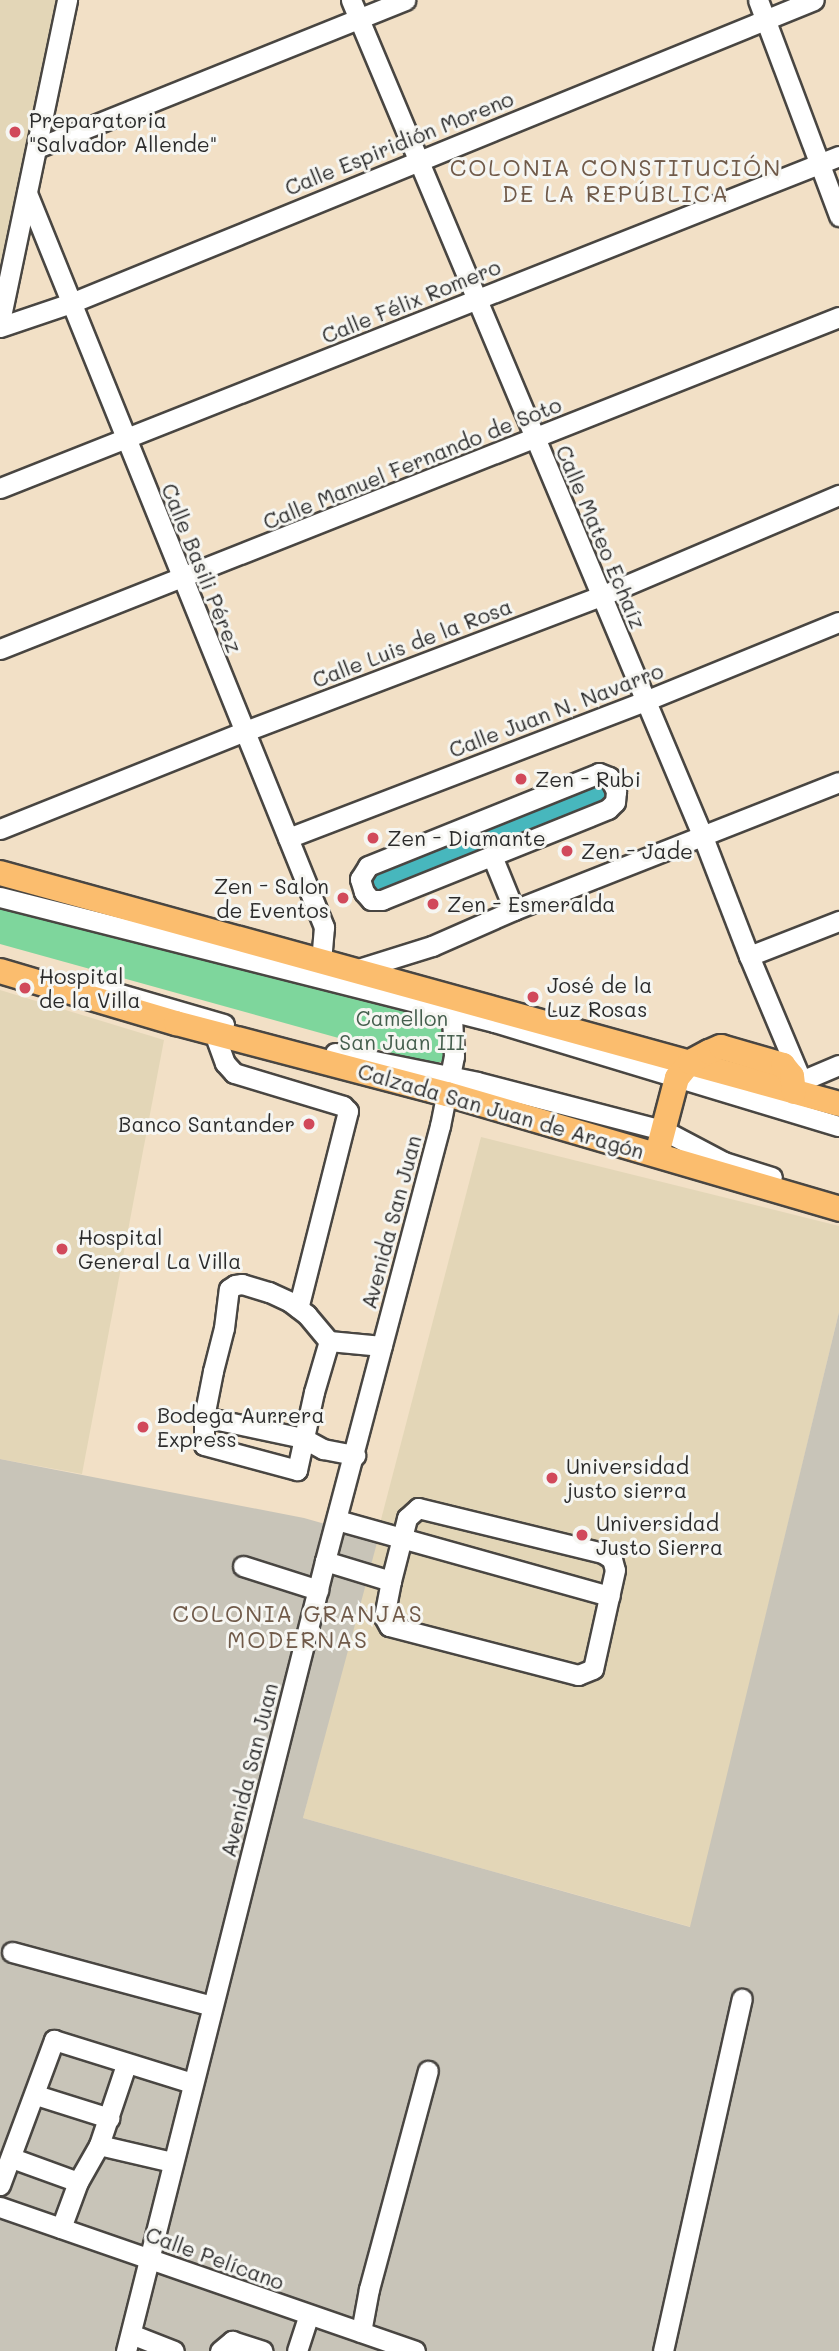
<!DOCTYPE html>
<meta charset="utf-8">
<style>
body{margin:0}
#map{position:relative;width:839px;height:2351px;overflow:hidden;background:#f2e0c6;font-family:Mali,sans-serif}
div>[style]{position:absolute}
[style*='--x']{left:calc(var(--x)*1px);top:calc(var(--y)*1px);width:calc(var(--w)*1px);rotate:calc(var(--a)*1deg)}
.built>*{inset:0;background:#e3d6b7}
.industrial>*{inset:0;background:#c8c4b8}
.green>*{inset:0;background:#7ed69c}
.water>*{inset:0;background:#47b7bd;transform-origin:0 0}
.roads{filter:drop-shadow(2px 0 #494642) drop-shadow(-2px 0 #494642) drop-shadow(0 2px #494642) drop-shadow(0 -2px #494642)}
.minor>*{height:19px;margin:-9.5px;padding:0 9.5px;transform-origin:9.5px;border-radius:9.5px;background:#fff}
.major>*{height:24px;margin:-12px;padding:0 12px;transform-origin:12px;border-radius:12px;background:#fbbd6e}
.dots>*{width:19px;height:19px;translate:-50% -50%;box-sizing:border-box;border:4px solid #f6f6f2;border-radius:50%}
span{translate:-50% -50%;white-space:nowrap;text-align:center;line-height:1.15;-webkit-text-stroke:6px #f6f6f2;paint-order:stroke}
.poi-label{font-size:21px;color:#2b2b2b}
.left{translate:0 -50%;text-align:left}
.right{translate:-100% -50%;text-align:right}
.street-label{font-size:21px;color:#2b2b2b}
.park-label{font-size:21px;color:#445e4d}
.neighbourhood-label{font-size:23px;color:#705a49;letter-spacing:2px}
</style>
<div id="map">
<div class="built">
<div style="clip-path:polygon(0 0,62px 0,0 265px)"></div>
<div style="clip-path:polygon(0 990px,164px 1040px,82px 1474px,0 1459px)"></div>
<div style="clip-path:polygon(481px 1137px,839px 1226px,839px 1312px,691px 1927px,303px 1818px)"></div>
</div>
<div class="industrial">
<div style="clip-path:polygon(839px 1312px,839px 2351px,0 2351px,0 1459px,304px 1518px,378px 1539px,303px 1818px,690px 1927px)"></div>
</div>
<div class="green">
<div style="clip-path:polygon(0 904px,415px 1009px,445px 1026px,449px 1062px,425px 1062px,0 944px)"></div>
</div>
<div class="water">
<div style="left:600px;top:781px;width:21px;height:251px;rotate:67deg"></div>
</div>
<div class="roads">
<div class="minor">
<div style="--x:351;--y:0;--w:908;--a:67.19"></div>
<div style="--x:703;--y:837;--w:128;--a:68.9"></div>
<div style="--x:749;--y:956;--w:134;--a:67.2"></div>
<div style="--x:758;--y:0;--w:231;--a:69.4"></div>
<div style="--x:37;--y:148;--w:397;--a:-21.9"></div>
<div style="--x:27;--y:193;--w:792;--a:67.97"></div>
<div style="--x:324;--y:927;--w:33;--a:95"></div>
<div style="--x:0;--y:321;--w:328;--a:-78.2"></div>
<div style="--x:0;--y:327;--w:75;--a:-18.7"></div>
<div style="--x:71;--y:303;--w:802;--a:-22.19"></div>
<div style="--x:0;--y:488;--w:902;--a:-21.59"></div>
<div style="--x:0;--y:649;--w:902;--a:-21.59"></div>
<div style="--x:599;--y:773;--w:11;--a:22"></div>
<div style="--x:609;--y:777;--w:16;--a:63"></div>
<div style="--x:616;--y:791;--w:11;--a:95"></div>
<div style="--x:615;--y:802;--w:10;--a:135"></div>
<div style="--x:608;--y:809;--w:244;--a:158.1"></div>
<div style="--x:382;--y:900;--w:11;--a:180"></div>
<div style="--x:371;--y:900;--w:11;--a:-131"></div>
<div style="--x:364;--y:892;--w:14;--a:-107"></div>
<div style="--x:360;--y:879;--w:15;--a:-58"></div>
<div style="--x:368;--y:866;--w:249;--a:-21.9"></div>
<div style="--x:0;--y:829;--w:262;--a:-21.8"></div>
<div style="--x:243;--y:732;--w:383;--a:-20.8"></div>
<div style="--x:601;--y:596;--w:259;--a:-23"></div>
<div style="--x:288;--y:838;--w:382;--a:-21"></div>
<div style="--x:645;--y:701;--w:209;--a:-22.2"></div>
<div style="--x:492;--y:856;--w:58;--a:67.8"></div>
<div style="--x:0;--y:897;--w:510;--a:14.2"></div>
<div style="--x:494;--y:1022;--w:360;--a:16.8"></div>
<div style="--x:749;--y:956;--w:97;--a:-21.3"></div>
<div style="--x:355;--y:970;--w:81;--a:-17.3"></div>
<div style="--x:432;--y:946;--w:90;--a:-23.7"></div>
<div style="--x:514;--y:910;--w:349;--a:-21.5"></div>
<div style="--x:99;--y:988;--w:130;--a:16.1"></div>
<div style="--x:214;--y:1033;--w:32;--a:70"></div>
<div style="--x:225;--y:1063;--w:13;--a:48"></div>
<div style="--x:234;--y:1073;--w:114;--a:16.8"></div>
<div style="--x:343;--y:1106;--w:7;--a:45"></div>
<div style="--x:348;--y:1111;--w:203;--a:104.2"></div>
<div style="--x:335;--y:1053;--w:145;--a:11.5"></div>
<div style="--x:477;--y:1082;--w:192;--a:14.5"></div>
<div style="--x:663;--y:1130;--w:69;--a:27.7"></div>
<div style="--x:724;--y:1162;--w:50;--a:17.4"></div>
<div style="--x:801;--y:1081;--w:41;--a:-22.8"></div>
<div style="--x:329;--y:1341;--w:53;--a:106.4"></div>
<div style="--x:314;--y:1392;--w:80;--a:102.3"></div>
<div style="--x:297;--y:1470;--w:96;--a:-165"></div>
<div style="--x:204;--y:1445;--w:28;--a:-90"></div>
<div style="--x:204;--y:1417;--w:47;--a:-78.9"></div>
<div style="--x:213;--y:1371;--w:44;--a:-75.7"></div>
<div style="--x:224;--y:1328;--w:39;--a:-83"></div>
<div style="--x:229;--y:1289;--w:7;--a:-34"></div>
<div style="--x:235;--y:1285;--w:7;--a:-8"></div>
<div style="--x:242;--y:1284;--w:28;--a:17"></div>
<div style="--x:269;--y:1292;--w:23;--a:25"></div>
<div style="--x:290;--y:1302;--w:21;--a:37"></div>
<div style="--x:307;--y:1315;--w:34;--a:50"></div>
<div style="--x:329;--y:1341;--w:53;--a:5.4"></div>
<div style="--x:204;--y:1417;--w:101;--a:12"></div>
<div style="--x:303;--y:1438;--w:23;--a:29"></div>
<div style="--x:323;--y:1449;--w:33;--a:11"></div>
<div style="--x:418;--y:1508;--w:190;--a:13.7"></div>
<div style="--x:603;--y:1553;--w:11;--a:34"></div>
<div style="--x:612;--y:1559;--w:11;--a:75"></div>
<div style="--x:615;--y:1570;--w:101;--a:102.5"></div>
<div style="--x:593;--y:1669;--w:16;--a:158"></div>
<div style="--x:578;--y:1675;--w:195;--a:-165.5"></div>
<div style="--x:389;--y:1626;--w:10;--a:-119"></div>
<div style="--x:384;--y:1617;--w:37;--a:-79"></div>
<div style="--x:391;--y:1581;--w:65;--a:-75.7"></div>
<div style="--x:407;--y:1518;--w:15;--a:-42"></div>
<div style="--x:337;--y:1520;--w:283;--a:15.6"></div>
<div style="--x:325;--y:1561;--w:69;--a:16.9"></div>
<div style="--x:243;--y:1566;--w:79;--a:17.7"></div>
<div style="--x:12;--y:1952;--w:207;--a:15.1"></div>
<div style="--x:36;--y:2095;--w:77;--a:17.5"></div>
<div style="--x:99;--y:2145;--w:75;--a:13.1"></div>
<div style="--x:12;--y:2158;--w:70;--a:20"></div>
<div style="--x:0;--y:2185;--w:155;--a:-69.6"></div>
<div style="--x:54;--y:2040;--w:145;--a:17.3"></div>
<div style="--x:0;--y:2207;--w:439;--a:19.1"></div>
<div style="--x:61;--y:2228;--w:49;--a:-69.7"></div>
<div style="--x:78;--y:2182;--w:43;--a:-60.4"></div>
<div style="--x:99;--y:2145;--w:84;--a:-71.4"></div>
<div style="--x:361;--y:2332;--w:44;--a:-79.5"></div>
<div style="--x:369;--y:2289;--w:226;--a:-74.9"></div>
<div style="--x:131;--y:2334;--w:46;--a:21.6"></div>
<div style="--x:126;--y:2351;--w:815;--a:-75.86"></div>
<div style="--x:325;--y:1561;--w:450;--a:-75.2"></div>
<div style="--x:440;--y:1126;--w:71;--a:-78.7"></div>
<div style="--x:454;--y:1056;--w:59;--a:-92.9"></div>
<div style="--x:220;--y:2351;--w:16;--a:-40"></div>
<div style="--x:232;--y:2341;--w:32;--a:18"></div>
<div style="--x:297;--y:2351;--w:38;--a:-72"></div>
<div style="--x:663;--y:2351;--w:361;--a:-77.4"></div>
</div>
<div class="major">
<div style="--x:0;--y:873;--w:870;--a:15.39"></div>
<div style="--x:0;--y:971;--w:184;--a:16.5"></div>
<div style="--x:176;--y:1023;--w:280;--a:14.7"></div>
<div style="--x:447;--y:1094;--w:409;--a:16.3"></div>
<div style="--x:657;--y:1154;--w:79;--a:-75.3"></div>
<div style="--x:677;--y:1078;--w:21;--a:-51"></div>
<div style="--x:690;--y:1062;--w:21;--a:-28"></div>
<div style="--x:709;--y:1052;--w:13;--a:-23"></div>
<div style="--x:721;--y:1047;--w:65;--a:16.2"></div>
<div style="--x:783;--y:1065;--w:14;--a:51"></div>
<div style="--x:792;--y:1076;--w:16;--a:83"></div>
</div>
</div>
<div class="dots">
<div style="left:15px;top:132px;background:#d1495b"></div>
<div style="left:521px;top:779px;background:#d1495b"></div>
<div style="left:373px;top:838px;background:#d1495b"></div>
<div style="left:567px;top:851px;background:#d1495b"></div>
<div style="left:343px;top:898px;background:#d1495b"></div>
<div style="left:433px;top:904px;background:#d1495b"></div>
<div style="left:25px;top:988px;background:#d1495b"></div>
<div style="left:533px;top:997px;background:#d1495b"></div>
<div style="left:309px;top:1124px;background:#d1495b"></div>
<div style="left:62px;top:1249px;background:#d1495b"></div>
<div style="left:143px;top:1427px;background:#d1495b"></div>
<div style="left:552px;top:1478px;background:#d1495b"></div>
<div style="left:582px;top:1535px;background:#d1495b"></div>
</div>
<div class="poi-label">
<span class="left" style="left:29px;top:132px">Preparatoria<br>"Salvador Allende"</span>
<span class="left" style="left:535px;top:779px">Zen - Rubi</span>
<span class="left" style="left:387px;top:838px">Zen - Diamante</span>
<span class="left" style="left:581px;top:851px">Zen - Jade</span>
<span class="right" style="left:329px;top:898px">Zen - Salon<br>de Eventos</span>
<span class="left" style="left:447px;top:904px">Zen - Esmeralda</span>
<span class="left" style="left:39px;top:988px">Hospital<br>de la Villa</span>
<span class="left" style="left:547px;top:997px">José de la<br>Luz Rosas</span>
<span class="right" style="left:295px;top:1124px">Banco Santander</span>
<span class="left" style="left:78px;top:1249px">Hospital<br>General La Villa</span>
<span class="left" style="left:157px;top:1427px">Bodega Aurrera<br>Express</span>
<span class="left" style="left:566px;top:1478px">Universidad<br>justo sierra</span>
<span class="left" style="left:596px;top:1535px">Universidad<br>Justo Sierra</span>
</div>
<div class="street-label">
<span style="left:399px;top:143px;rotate:-22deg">Calle Espiridión Moreno</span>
<span style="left:411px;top:301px;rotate:-22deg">Calle Félix Romero</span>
<span style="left:412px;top:463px;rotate:-22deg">Calle Manuel Fernando de Soto</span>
<span style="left:601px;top:537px;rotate:67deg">Calle Mateo Echaíz</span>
<span style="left:202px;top:568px;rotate:68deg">Calle Basili Pérez</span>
<span style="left:412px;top:643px;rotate:-21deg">Calle Luis de la Rosa</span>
<span style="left:556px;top:710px;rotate:-21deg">Calle Juan N. Navarro</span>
<span style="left:501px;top:1111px;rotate:16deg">Calzada San Juan de Aragón</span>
<span style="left:391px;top:1222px;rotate:-75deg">Avenida San Juan</span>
<span style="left:249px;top:1770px;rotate:-76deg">Avenida San Juan</span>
<span style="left:215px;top:2258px;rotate:20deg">Calle Pelícano</span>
</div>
<div class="park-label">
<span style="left:402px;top:1030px">Camellon<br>San Juan III</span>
</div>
<div class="neighbourhood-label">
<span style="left:616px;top:180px">COLONIA CONSTITUCIÓN<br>DE LA REPÚBLICA</span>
<span style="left:298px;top:1626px">COLONIA GRANJAS<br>MODERNAS</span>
</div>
</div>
